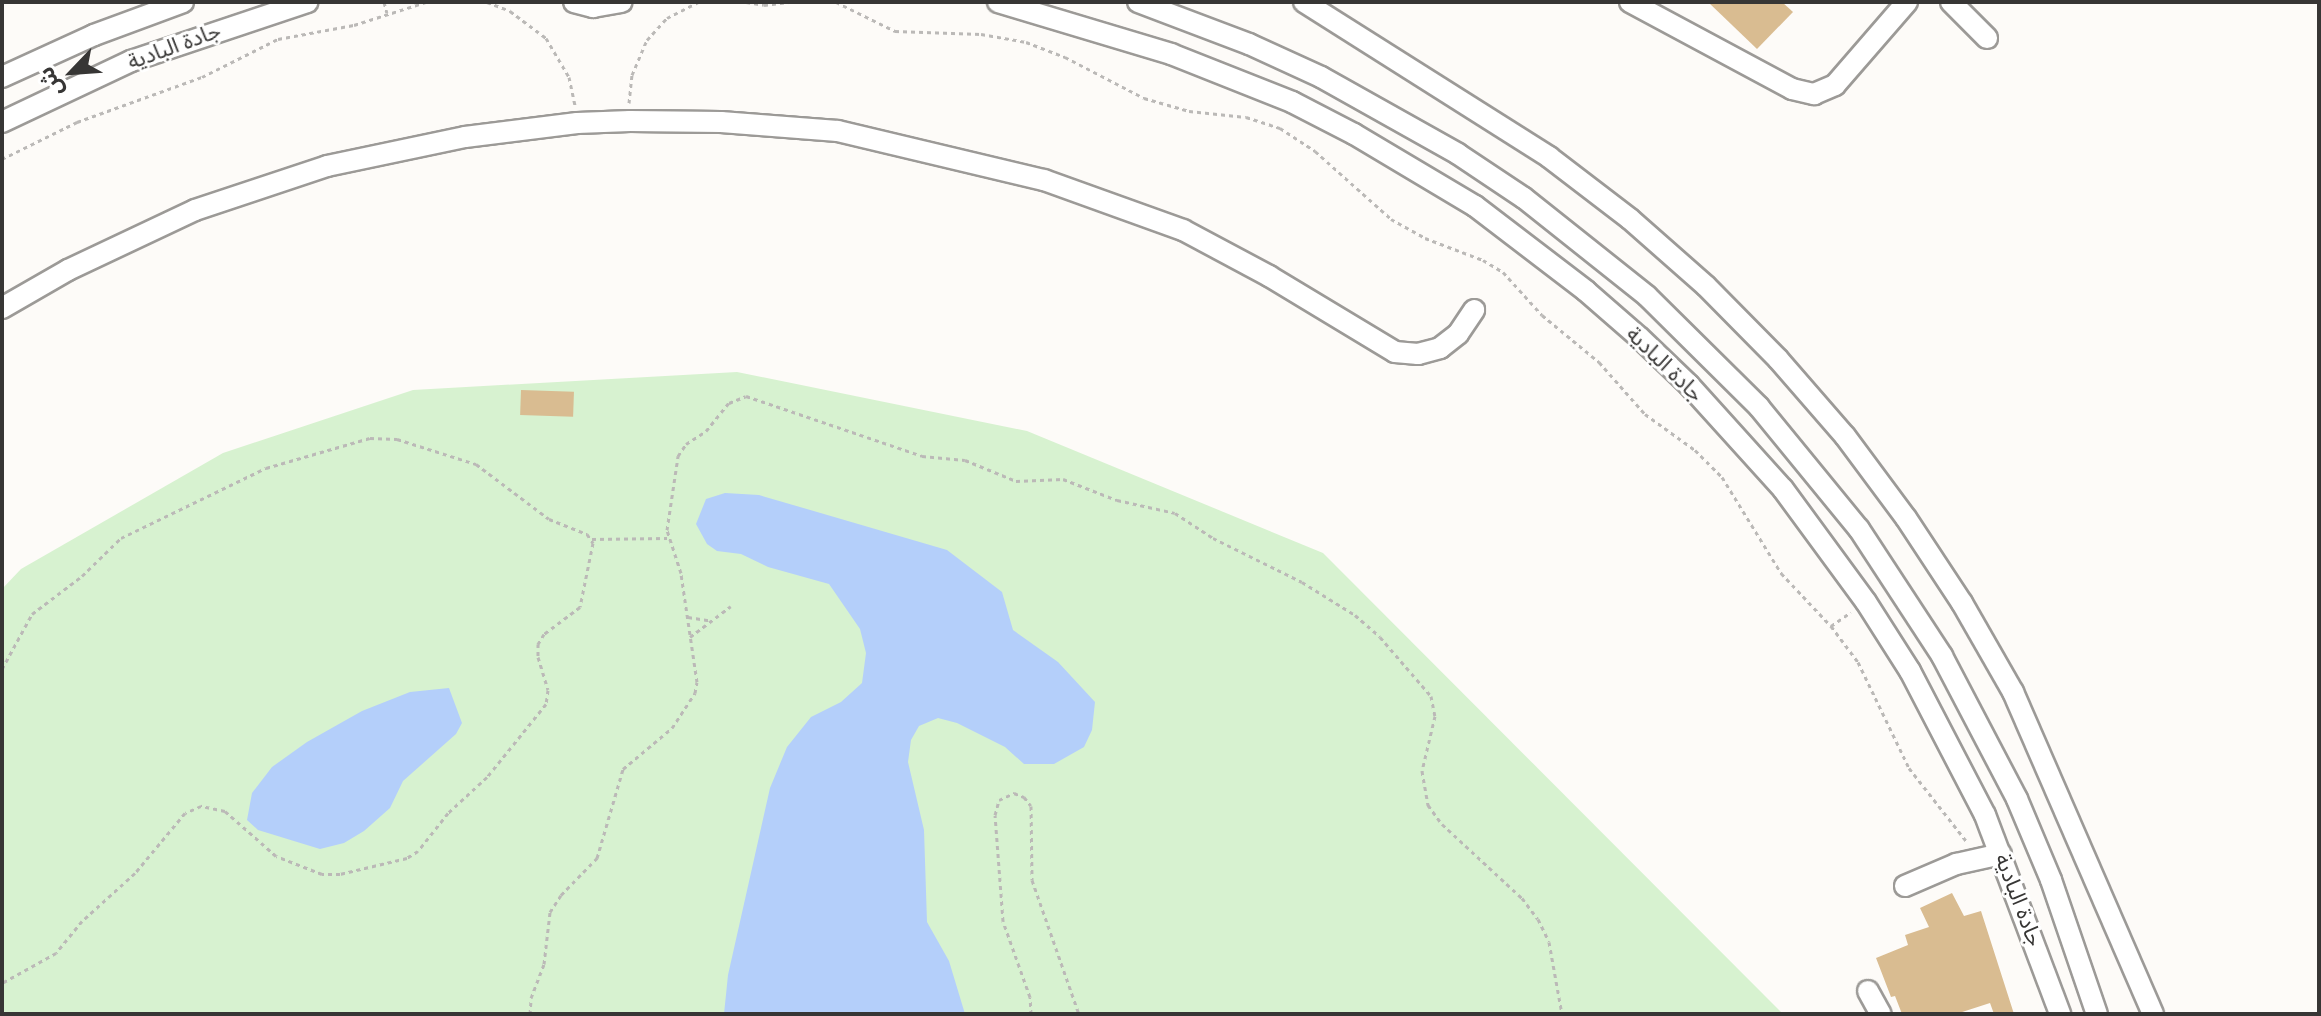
<!DOCTYPE html>
<meta charset="utf-8">
<style>
body{margin:0}
#map{position:relative;width:2321px;height:1016px;overflow:hidden;background:#fdfbf8;font-family:"Space Grotesk","Noto Sans Arabic",sans-serif}
div>[style]{position:absolute}
[style*='--x']{left:calc(var(--x)*1px);top:calc(var(--y)*1px);width:calc(var(--w)*1px);rotate:calc(var(--a)*1deg)}
.green>*{inset:0;background:#d7f2d0}
.water>*{inset:0;background:#b4cffa}
.building>*{inset:0;background:#d9bc91;transform-origin:0 0}
.path>*{height:3px;margin-top:-1.5px;transform-origin:0;background:repeating-linear-gradient(90deg,#bbb9b7 0 4px,transparent 0 8px)}
.roads{filter:drop-shadow(2px 0 #9c9a97) drop-shadow(-2px 0 #9c9a97) drop-shadow(0 2px #9c9a97) drop-shadow(0 -2px #9c9a97)}
.minor>*{height:20px;margin:-10px;padding:0 10px;transform-origin:10px;border-radius:10px;background:#fff}
span{translate:-50% -50%;white-space:nowrap;text-align:center;line-height:1.15;-webkit-text-stroke:6px #fff;paint-order:stroke}
.street-label{font-size:22px;color:#373635}
.frame{position:absolute;inset:0;border:4px solid #373635;pointer-events:none}
.north{position:absolute;left:32px;top:32px;width:80px;height:80px;-webkit-text-stroke:6px #fff;paint-order:stroke;rotate:245deg;font-size:22px;font-weight:700;line-height:32px;text-align:center;color:#373635}
.north::after{content:'';display:block;margin:auto;width:28px;height:36px;background:#373635;clip-path:polygon(50% 0,100% 100%,50% 72%,0 100%)}
</style>
<div id="map">
<div class="green">
<div style="clip-path:polygon(737px 372px,1027px 431px,1323px 553px,1783px 1014px,2px 1014px,2px 589px,21px 569px,223px 453px,413px 390px)"></div>
</div>
<div class="water">
<div style="clip-path:polygon(725px 493px,759px 495px,947px 550px,1002px 592px,1013px 630px,1058px 662px,1095px 702px,1092px 730px,1084px 747px,1054px 764px,1024px 764px,1005px 747px,957px 723px,938px 718px,919px 726px,911px 740px,908px 762px,924px 830px,927px 922px,949px 961px,965px 1014px,724px 1014px,728px 975px,770px 788px,787px 747px,811px 717px,841px 702px,862px 683px,866px 653px,860px 629px,829px 584px,768px 567px,741px 554px,717px 551px,707px 544px,696px 524px,706px 499px)"></div>
<div style="clip-path:polygon(449px 688px,462px 723px,456px 734px,403px 781px,390px 808px,364px 831px,344px 843px,320px 849px,258px 830px,247px 820px,252px 793px,272px 767px,307px 742px,362px 711px,410px 692px)"></div>
</div>
<div class="building">
<div style="clip-path:polygon(1708px 2px,1782px 2px,1793px 12px,1757px 49px)"></div>
<div style="left:521px;top:390px;width:53px;height:25px;rotate:2deg"></div>
<div style="clip-path:polygon(1952px 893px,1964px 916px,1981px 911px,2014px 1014px,1994px 1014px,1990px 1003px,1956px 1014px,1902px 1014px,1895px 996px,1891px 997px,1876px 958px,1908px 945px,1905px 935px,1929px 927px,1920px 908px)"></div>
</div>
<div class="path">
<div style="--x:384;--y:2;--w:11;--a:75"></div>
<div style="--x:487;--y:2;--w:25;--a:21"></div>
<div style="--x:510;--y:11;--w:45;--a:36.9"></div>
<div style="--x:546;--y:38;--w:45;--a:59.5"></div>
<div style="--x:569;--y:77;--w:29;--a:78"></div>
<div style="--x:746;--y:2;--w:18;--a:9"></div>
<div style="--x:764;--y:5;--w:25;--a:-7"></div>
<div style="--x:836;--y:2;--w:66;--a:26.2"></div>
<div style="--x:895;--y:31;--w:86;--a:2"></div>
<div style="--x:981;--y:34;--w:46;--a:10.1"></div>
<div style="--x:1026;--y:42;--w:42;--a:21"></div>
<div style="--x:1065;--y:57;--w:89;--a:27.4"></div>
<div style="--x:1144;--y:98;--w:47;--a:16.1"></div>
<div style="--x:1189;--y:111;--w:57;--a:6"></div>
<div style="--x:1246;--y:117;--w:36;--a:18"></div>
<div style="--x:1280;--y:128;--w:42;--a:33.3"></div>
<div style="--x:1315;--y:151;--w:102;--a:41.8"></div>
<div style="--x:1391;--y:219;--w:39;--a:29"></div>
<div style="--x:1425;--y:238;--w:62;--a:20.8"></div>
<div style="--x:1483;--y:260;--w:23;--a:31"></div>
<div style="--x:1503;--y:272;--w:58;--a:47.8"></div>
<div style="--x:1542;--y:315;--w:74;--a:39.5"></div>
<div style="--x:1599;--y:362;--w:69;--a:48.5"></div>
<div style="--x:1645;--y:414;--w:62;--a:35.8"></div>
<div style="--x:1695;--y:450;--w:38;--a:45"></div>
<div style="--x:1722;--y:477;--w:113;--a:58.4"></div>
<div style="--x:1781;--y:573;--w:73;--a:46.7"></div>
<div style="--x:1831;--y:626;--w:45;--a:53.1"></div>
<div style="--x:1858;--y:662;--w:118;--a:64.3"></div>
<div style="--x:1909;--y:768;--w:94;--a:51.9"></div>
<div style="--x:629;--y:103;--w:28;--a:-84"></div>
<div style="--x:632;--y:75;--w:38;--a:-67"></div>
<div style="--x:647;--y:40;--w:30;--a:-48"></div>
<div style="--x:667;--y:18;--w:36;--a:-27"></div>
<div style="--x:2;--y:159;--w:84;--a:-26.3"></div>
<div style="--x:77;--y:122;--w:133;--a:-19.8"></div>
<div style="--x:202;--y:77;--w:85;--a:-26.6"></div>
<div style="--x:278;--y:39;--w:77;--a:-10.4"></div>
<div style="--x:354;--y:25;--w:76;--a:-17.7"></div>
<div style="--x:592;--y:539;--w:75;--a:-0.8"></div>
<div style="--x:688;--y:617;--w:24;--a:9"></div>
<div style="--x:1831;--y:626;--w:24;--a:-35"></div>
<div style="--x:690;--y:637;--w:51;--a:-37.1"></div>
<div style="--x:2;--y:669;--w:63;--a:-61.4"></div>
<div style="--x:32;--y:614;--w:63;--a:-37.2"></div>
<div style="--x:82;--y:576;--w:54;--a:-44.3"></div>
<div style="--x:121;--y:538;--w:161;--a:-25.8"></div>
<div style="--x:266;--y:468;--w:108;--a:-16.1"></div>
<div style="--x:370;--y:438;--w:27;--a:2"></div>
<div style="--x:397;--y:439;--w:83;--a:17.6"></div>
<div style="--x:476;--y:464;--w:91;--a:37"></div>
<div style="--x:549;--y:519;--w:41;--a:21.5"></div>
<div style="--x:587;--y:534;--w:11;--a:56"></div>
<div style="--x:593;--y:543;--w:65;--a:101.5"></div>
<div style="--x:580;--y:607;--w:45;--a:143.1"></div>
<div style="--x:544;--y:634;--w:12;--a:121"></div>
<div style="--x:538;--y:644;--w:13;--a:90"></div>
<div style="--x:538;--y:657;--w:34;--a:73"></div>
<div style="--x:548;--y:690;--w:14;--a:98"></div>
<div style="--x:546;--y:704;--w:94;--a:128.9"></div>
<div style="--x:487;--y:777;--w:53;--a:137.3"></div>
<div style="--x:448;--y:813;--w:48;--a:128.3"></div>
<div style="--x:418;--y:851;--w:13;--a:148"></div>
<div style="--x:407;--y:858;--w:69;--a:166.6"></div>
<div style="--x:340;--y:874;--w:18;--a:180"></div>
<div style="--x:322;--y:874;--w:49;--a:-158.6"></div>
<div style="--x:276;--y:856;--w:68;--a:-138.6"></div>
<div style="--x:225;--y:811;--w:25;--a:-168"></div>
<div style="--x:201;--y:806;--w:17;--a:156"></div>
<div style="--x:185;--y:813;--w:78;--a:129.8"></div>
<div style="--x:135;--y:873;--w:72;--a:137.8"></div>
<div style="--x:82;--y:921;--w:41;--a:129.1"></div>
<div style="--x:56;--y:953;--w:62;--a:150.9"></div>
<div style="--x:530;--y:1014;--w:16;--a:-86"></div>
<div style="--x:531;--y:998;--w:36;--a:-69"></div>
<div style="--x:544;--y:964;--w:52;--a:-83.4"></div>
<div style="--x:550;--y:912;--w:20;--a:-57"></div>
<div style="--x:561;--y:895;--w:52;--a:-45.8"></div>
<div style="--x:597;--y:858;--w:93;--a:-73.7"></div>
<div style="--x:623;--y:769;--w:64;--a:-39.9"></div>
<div style="--x:672;--y:728;--w:42;--a:-56.7"></div>
<div style="--x:695;--y:693;--w:11;--a:-80"></div>
<div style="--x:697;--y:682;--w:110;--a:-98.4"></div>
<div style="--x:681;--y:573;--w:45;--a:-108"></div>
<div style="--x:667;--y:530;--w:75;--a:-81.5"></div>
<div style="--x:678;--y:456;--w:14;--a:-56"></div>
<div style="--x:686;--y:444;--w:24;--a:-33"></div>
<div style="--x:706;--y:431;--w:36;--a:-51"></div>
<div style="--x:729;--y:403;--w:18;--a:-22"></div>
<div style="--x:746;--y:396;--w:186;--a:18.8"></div>
<div style="--x:922;--y:456;--w:43;--a:5.3"></div>
<div style="--x:965;--y:460;--w:55;--a:22.4"></div>
<div style="--x:1016;--y:481;--w:47;--a:-2.4"></div>
<div style="--x:1063;--y:479;--w:58;--a:21.3"></div>
<div style="--x:1117;--y:500;--w:59;--a:12.6"></div>
<div style="--x:1175;--y:513;--w:45;--a:33.3"></div>
<div style="--x:1213;--y:538;--w:99;--a:26.3"></div>
<div style="--x:1302;--y:582;--w:62;--a:31.9"></div>
<div style="--x:1355;--y:615;--w:33;--a:41"></div>
<div style="--x:1380;--y:637;--w:78;--a:49.2"></div>
<div style="--x:1431;--y:696;--w:20;--a:79"></div>
<div style="--x:1435;--y:716;--w:57;--a:103.3"></div>
<div style="--x:1422;--y:771;--w:35;--a:80"></div>
<div style="--x:1428;--y:805;--w:24;--a:54"></div>
<div style="--x:1442;--y:824;--w:109;--a:42.8"></div>
<div style="--x:1522;--y:898;--w:26;--a:53"></div>
<div style="--x:1538;--y:919;--w:25;--a:64"></div>
<div style="--x:1549;--y:942;--w:73;--a:79.8"></div>
<div style="--x:1031;--y:1014;--w:17;--a:-93"></div>
<div style="--x:1030;--y:997;--w:81;--a:-109.6"></div>
<div style="--x:1003;--y:921;--w:106;--a:-94.3"></div>
<div style="--x:995;--y:815;--w:16;--a:-75"></div>
<div style="--x:999;--y:800;--w:17;--a:-25"></div>
<div style="--x:1014;--y:793;--w:11;--a:22"></div>
<div style="--x:1024;--y:797;--w:11;--a:52"></div>
<div style="--x:1031;--y:806;--w:74;--a:89.2"></div>
<div style="--x:1032;--y:880;--w:142;--a:70.7"></div>
</div>
<div class="roads">
<div class="minor">
<div style="--x:574;--y:2;--w:20;--a:15"></div>
<div style="--x:593;--y:7;--w:29;--a:-10"></div>
<div style="--x:998;--y:2;--w:181;--a:16.7"></div>
<div style="--x:1171;--y:54;--w:130;--a:21.6"></div>
<div style="--x:1292;--y:102;--w:70;--a:27.3"></div>
<div style="--x:1354;--y:134;--w:141;--a:30.8"></div>
<div style="--x:1475;--y:206;--w:140;--a:37.4"></div>
<div style="--x:1586;--y:291;--w:70;--a:41"></div>
<div style="--x:1639;--y:337;--w:69;--a:43.8"></div>
<div style="--x:1689;--y:385;--w:140;--a:47.9"></div>
<div style="--x:1783;--y:489;--w:140;--a:53.7"></div>
<div style="--x:1866;--y:602;--w:82;--a:57.5"></div>
<div style="--x:1910;--y:671;--w:162;--a:62.5"></div>
<div style="--x:1985;--y:815;--w:213;--a:69.3"></div>
<div style="--x:1138;--y:2;--w:119;--a:20.7"></div>
<div style="--x:1249;--y:44;--w:79;--a:24.6"></div>
<div style="--x:1321;--y:77;--w:157;--a:29.3"></div>
<div style="--x:1458;--y:154;--w:79;--a:33.7"></div>
<div style="--x:1524;--y:198;--w:157;--a:38.5"></div>
<div style="--x:1647;--y:296;--w:158;--a:44.7"></div>
<div style="--x:1759;--y:407;--w:158;--a:50.7"></div>
<div style="--x:1859;--y:529;--w:152;--a:56.8"></div>
<div style="--x:1942;--y:656;--w:161;--a:62.3"></div>
<div style="--x:2017;--y:799;--w:88;--a:67.2"></div>
<div style="--x:2051;--y:880;--w:142;--a:71.1"></div>
<div style="--x:1304;--y:2;--w:290;--a:32.3"></div>
<div style="--x:1549;--y:157;--w:102;--a:37.4"></div>
<div style="--x:1630;--y:219;--w:101;--a:41.4"></div>
<div style="--x:1706;--y:286;--w:103;--a:45.4"></div>
<div style="--x:1778;--y:359;--w:102;--a:49"></div>
<div style="--x:1845;--y:436;--w:102;--a:53.4"></div>
<div style="--x:1906;--y:518;--w:102;--a:56.6"></div>
<div style="--x:1962;--y:603;--w:103;--a:60.2"></div>
<div style="--x:2013;--y:692;--w:351;--a:66.5"></div>
<div style="--x:1630;--y:2;--w:184;--a:28.2"></div>
<div style="--x:1792;--y:89;--w:23;--a:13"></div>
<div style="--x:1814;--y:94;--w:23;--a:-23"></div>
<div style="--x:1835;--y:85;--w:110;--a:-49.1"></div>
<div style="--x:1951;--y:2;--w:51;--a:45"></div>
<div style="--x:2;--y:77;--w:101;--a:-24.5"></div>
<div style="--x:94;--y:35;--w:95;--a:-20.3"></div>
<div style="--x:2;--y:122;--w:143;--a:-25.3"></div>
<div style="--x:131;--y:61;--w:186;--a:-18.5"></div>
<div style="--x:2;--y:308;--w:76;--a:-29.9"></div>
<div style="--x:68;--y:270;--w:140;--a:-25.3"></div>
<div style="--x:195;--y:210;--w:139;--a:-18.4"></div>
<div style="--x:327;--y:166;--w:141;--a:-11.9"></div>
<div style="--x:465;--y:137;--w:113;--a:-7.1"></div>
<div style="--x:577;--y:123;--w:53;--a:-2.2"></div>
<div style="--x:630;--y:121;--w:91;--a:0.6"></div>
<div style="--x:721;--y:122;--w:117;--a:4.4"></div>
<div style="--x:838;--y:131;--w:212;--a:13.4"></div>
<div style="--x:1044;--y:180;--w:148;--a:19.8"></div>
<div style="--x:1183;--y:230;--w:98;--a:28.1"></div>
<div style="--x:1269;--y:276;--w:147;--a:31.1"></div>
<div style="--x:1395;--y:352;--w:23;--a:5"></div>
<div style="--x:1418;--y:354;--w:23;--a:-15"></div>
<div style="--x:1440;--y:348;--w:23;--a:-38"></div>
<div style="--x:1458;--y:334;--w:29;--a:-56"></div>
<div style="--x:1905;--y:886;--w:56;--a:-23.3"></div>
<div style="--x:1956;--y:864;--w:46;--a:-12.5"></div>
<div style="--x:1868;--y:991;--w:26;--a:61"></div>
</div>
</div>
<div class="street-label">
<span style="left:174px;top:46px;rotate:-20deg">جادة البادية</span>
<span style="left:1665px;top:364px;rotate:44deg">جادة البادية</span>
<span style="left:2019px;top:900px;rotate:69deg">جادة البادية</span>
</div>
<div class="frame"></div>
<div class="north">ش</div>
</div>
